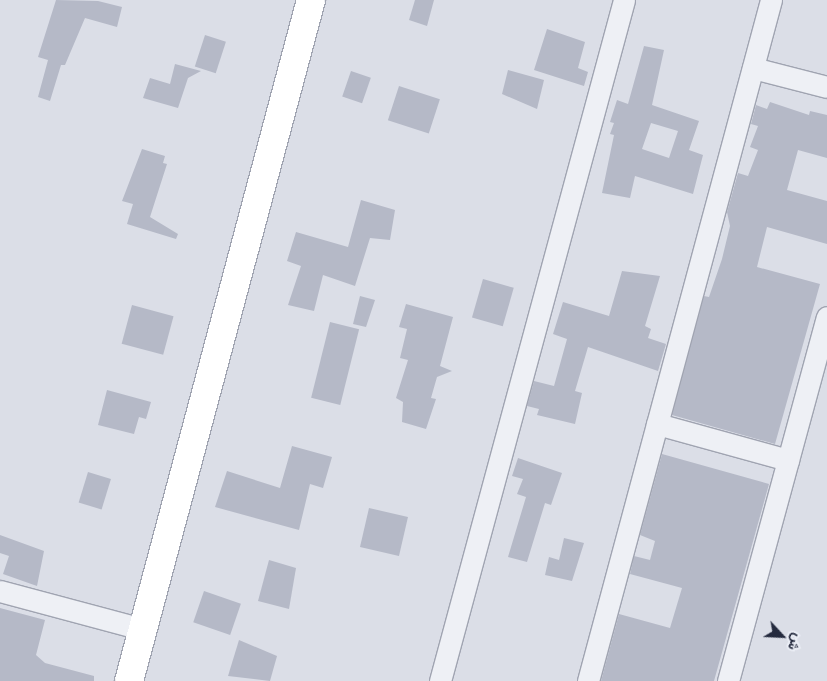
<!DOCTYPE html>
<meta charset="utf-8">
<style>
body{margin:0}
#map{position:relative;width:827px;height:681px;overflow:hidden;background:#dbdee7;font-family:"Space Grotesk",Vazirmatn,sans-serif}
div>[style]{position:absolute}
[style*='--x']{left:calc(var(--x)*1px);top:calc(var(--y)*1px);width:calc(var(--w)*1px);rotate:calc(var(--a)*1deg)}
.building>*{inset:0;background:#b5b9c7;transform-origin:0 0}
.roads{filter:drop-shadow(1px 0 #a0a4b1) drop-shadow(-1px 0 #a0a4b1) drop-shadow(0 1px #a0a4b1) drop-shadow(0 -1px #a0a4b1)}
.street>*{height:21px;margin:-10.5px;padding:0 10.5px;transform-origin:10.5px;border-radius:10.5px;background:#eef0f5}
.secondary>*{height:28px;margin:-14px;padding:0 14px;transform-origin:14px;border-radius:14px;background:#fff}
span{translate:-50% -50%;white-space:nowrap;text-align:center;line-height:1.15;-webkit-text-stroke:4px #eaedf5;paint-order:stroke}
.north{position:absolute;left:757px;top:611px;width:50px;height:50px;-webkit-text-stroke:4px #eaedf5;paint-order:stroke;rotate:115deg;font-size:14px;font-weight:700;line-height:20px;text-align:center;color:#242a3e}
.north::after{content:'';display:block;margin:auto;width:18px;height:22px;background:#242a3e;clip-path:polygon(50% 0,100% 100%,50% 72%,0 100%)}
</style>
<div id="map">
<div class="building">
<div style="clip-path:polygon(56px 0,98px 1px,122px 7px,117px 27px,85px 18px,65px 65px,61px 65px,50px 101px,38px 97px,48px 60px,38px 57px)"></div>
<div style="clip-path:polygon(415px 0,434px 0,427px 26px,409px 20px)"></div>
<div style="clip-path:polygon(547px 29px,585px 42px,578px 68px,588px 72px,584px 86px,534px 70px)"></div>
<div style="left:205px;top:35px;width:22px;height:33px;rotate:18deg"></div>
<div style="clip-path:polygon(evenodd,644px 46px,664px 50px,652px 105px,699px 121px,689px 150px,703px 155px,693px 194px,635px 176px,630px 198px,602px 193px,614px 135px,610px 134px,614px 123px,610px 122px,617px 100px,628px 104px,644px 46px,651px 123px,678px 131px,669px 158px,642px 149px,651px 123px)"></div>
<div style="clip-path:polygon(175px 64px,201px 71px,188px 78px,178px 108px,143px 98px,150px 78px,170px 84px)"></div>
<div style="clip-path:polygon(508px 70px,544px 80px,537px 109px,502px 94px)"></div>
<div style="left:351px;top:71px;width:21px;height:27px;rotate:19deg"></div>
<div style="left:399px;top:86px;width:43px;height:36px;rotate:18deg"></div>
<div style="clip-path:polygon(770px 102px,809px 115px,810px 111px,827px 115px,827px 158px,798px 150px,787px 190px,827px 201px,827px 244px,767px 227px,757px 267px,820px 284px,775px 444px,672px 415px,704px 296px,709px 297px,722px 259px,730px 226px,727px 212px,738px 173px,748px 176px,758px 150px,750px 147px,758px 126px,751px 124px,756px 105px,767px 109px)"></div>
<div style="clip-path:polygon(142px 149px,165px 156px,163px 163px,167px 164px,150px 217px,178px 234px,176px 239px,127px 224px,133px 204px,122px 201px)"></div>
<div style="clip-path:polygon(361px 200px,395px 210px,390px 240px,370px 238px,355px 286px,323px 275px,314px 311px,288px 305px,301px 266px,287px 261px,296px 232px,348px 247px)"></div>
<div style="clip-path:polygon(622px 271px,660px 276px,645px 326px,651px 329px,648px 338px,666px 344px,658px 371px,588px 347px,575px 391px,582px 393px,575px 424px,537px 415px,539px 409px,527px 406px,534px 381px,554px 386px,567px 339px,553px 334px,563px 302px,609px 316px)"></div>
<div style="left:483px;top:279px;width:32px;height:40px;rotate:16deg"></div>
<div style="clip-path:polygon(360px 296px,375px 300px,366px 327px,353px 324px)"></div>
<div style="clip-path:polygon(406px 304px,453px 317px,440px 366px,452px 371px,437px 377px,431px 398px,436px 399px,426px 429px,402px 422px,403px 402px,396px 398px,408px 360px,400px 358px,407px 329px,399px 327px)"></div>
<div style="left:132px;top:305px;width:43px;height:40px;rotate:15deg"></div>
<div style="left:330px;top:322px;width:30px;height:78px;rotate:14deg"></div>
<div style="clip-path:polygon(107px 390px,151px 402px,146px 419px,139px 417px,134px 434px,98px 425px)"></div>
<div style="clip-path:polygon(292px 446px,332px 457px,323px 488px,310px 484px,299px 530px,215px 507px,227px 471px,280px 488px)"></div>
<div style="clip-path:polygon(662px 454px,769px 484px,714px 681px,601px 681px,619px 614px,670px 628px,682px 588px,630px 574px,634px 556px,650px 560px,655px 541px,640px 535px)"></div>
<div style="clip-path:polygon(518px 458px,562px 473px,551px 505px,545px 503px,527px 562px,508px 557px,526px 497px,517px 494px,523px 479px,512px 476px)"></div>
<div style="left:88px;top:472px;width:24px;height:32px;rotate:17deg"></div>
<div style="left:369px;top:508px;width:40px;height:40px;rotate:13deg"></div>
<div style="clip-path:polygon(0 535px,44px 551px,37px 586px,3px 574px,9px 556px,0 553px)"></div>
<div style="clip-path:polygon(564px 538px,584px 543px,572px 581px,545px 575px,549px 557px,559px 560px)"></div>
<div style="clip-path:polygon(269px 560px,296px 568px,289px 609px,258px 601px)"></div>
<div style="left:204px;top:591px;width:39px;height:33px;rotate:19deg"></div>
<div style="clip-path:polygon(0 608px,45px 620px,36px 655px,45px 663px,94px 676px,94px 681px,0 681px)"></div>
<div style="clip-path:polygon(239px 640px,277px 656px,270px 681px,228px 676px)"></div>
</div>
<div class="roads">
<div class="street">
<div style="--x:753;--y:68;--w:76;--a:14.4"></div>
<div style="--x:657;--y:424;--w:136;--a:15.4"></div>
<div style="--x:0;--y:591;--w:147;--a:15"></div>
<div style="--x:440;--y:681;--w:705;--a:-74.88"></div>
<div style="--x:588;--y:681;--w:705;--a:-74.96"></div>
<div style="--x:728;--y:681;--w:377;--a:-74.8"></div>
</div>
<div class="secondary">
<div style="--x:129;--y:681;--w:705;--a:-75.04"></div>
</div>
</div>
<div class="north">ش</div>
</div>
